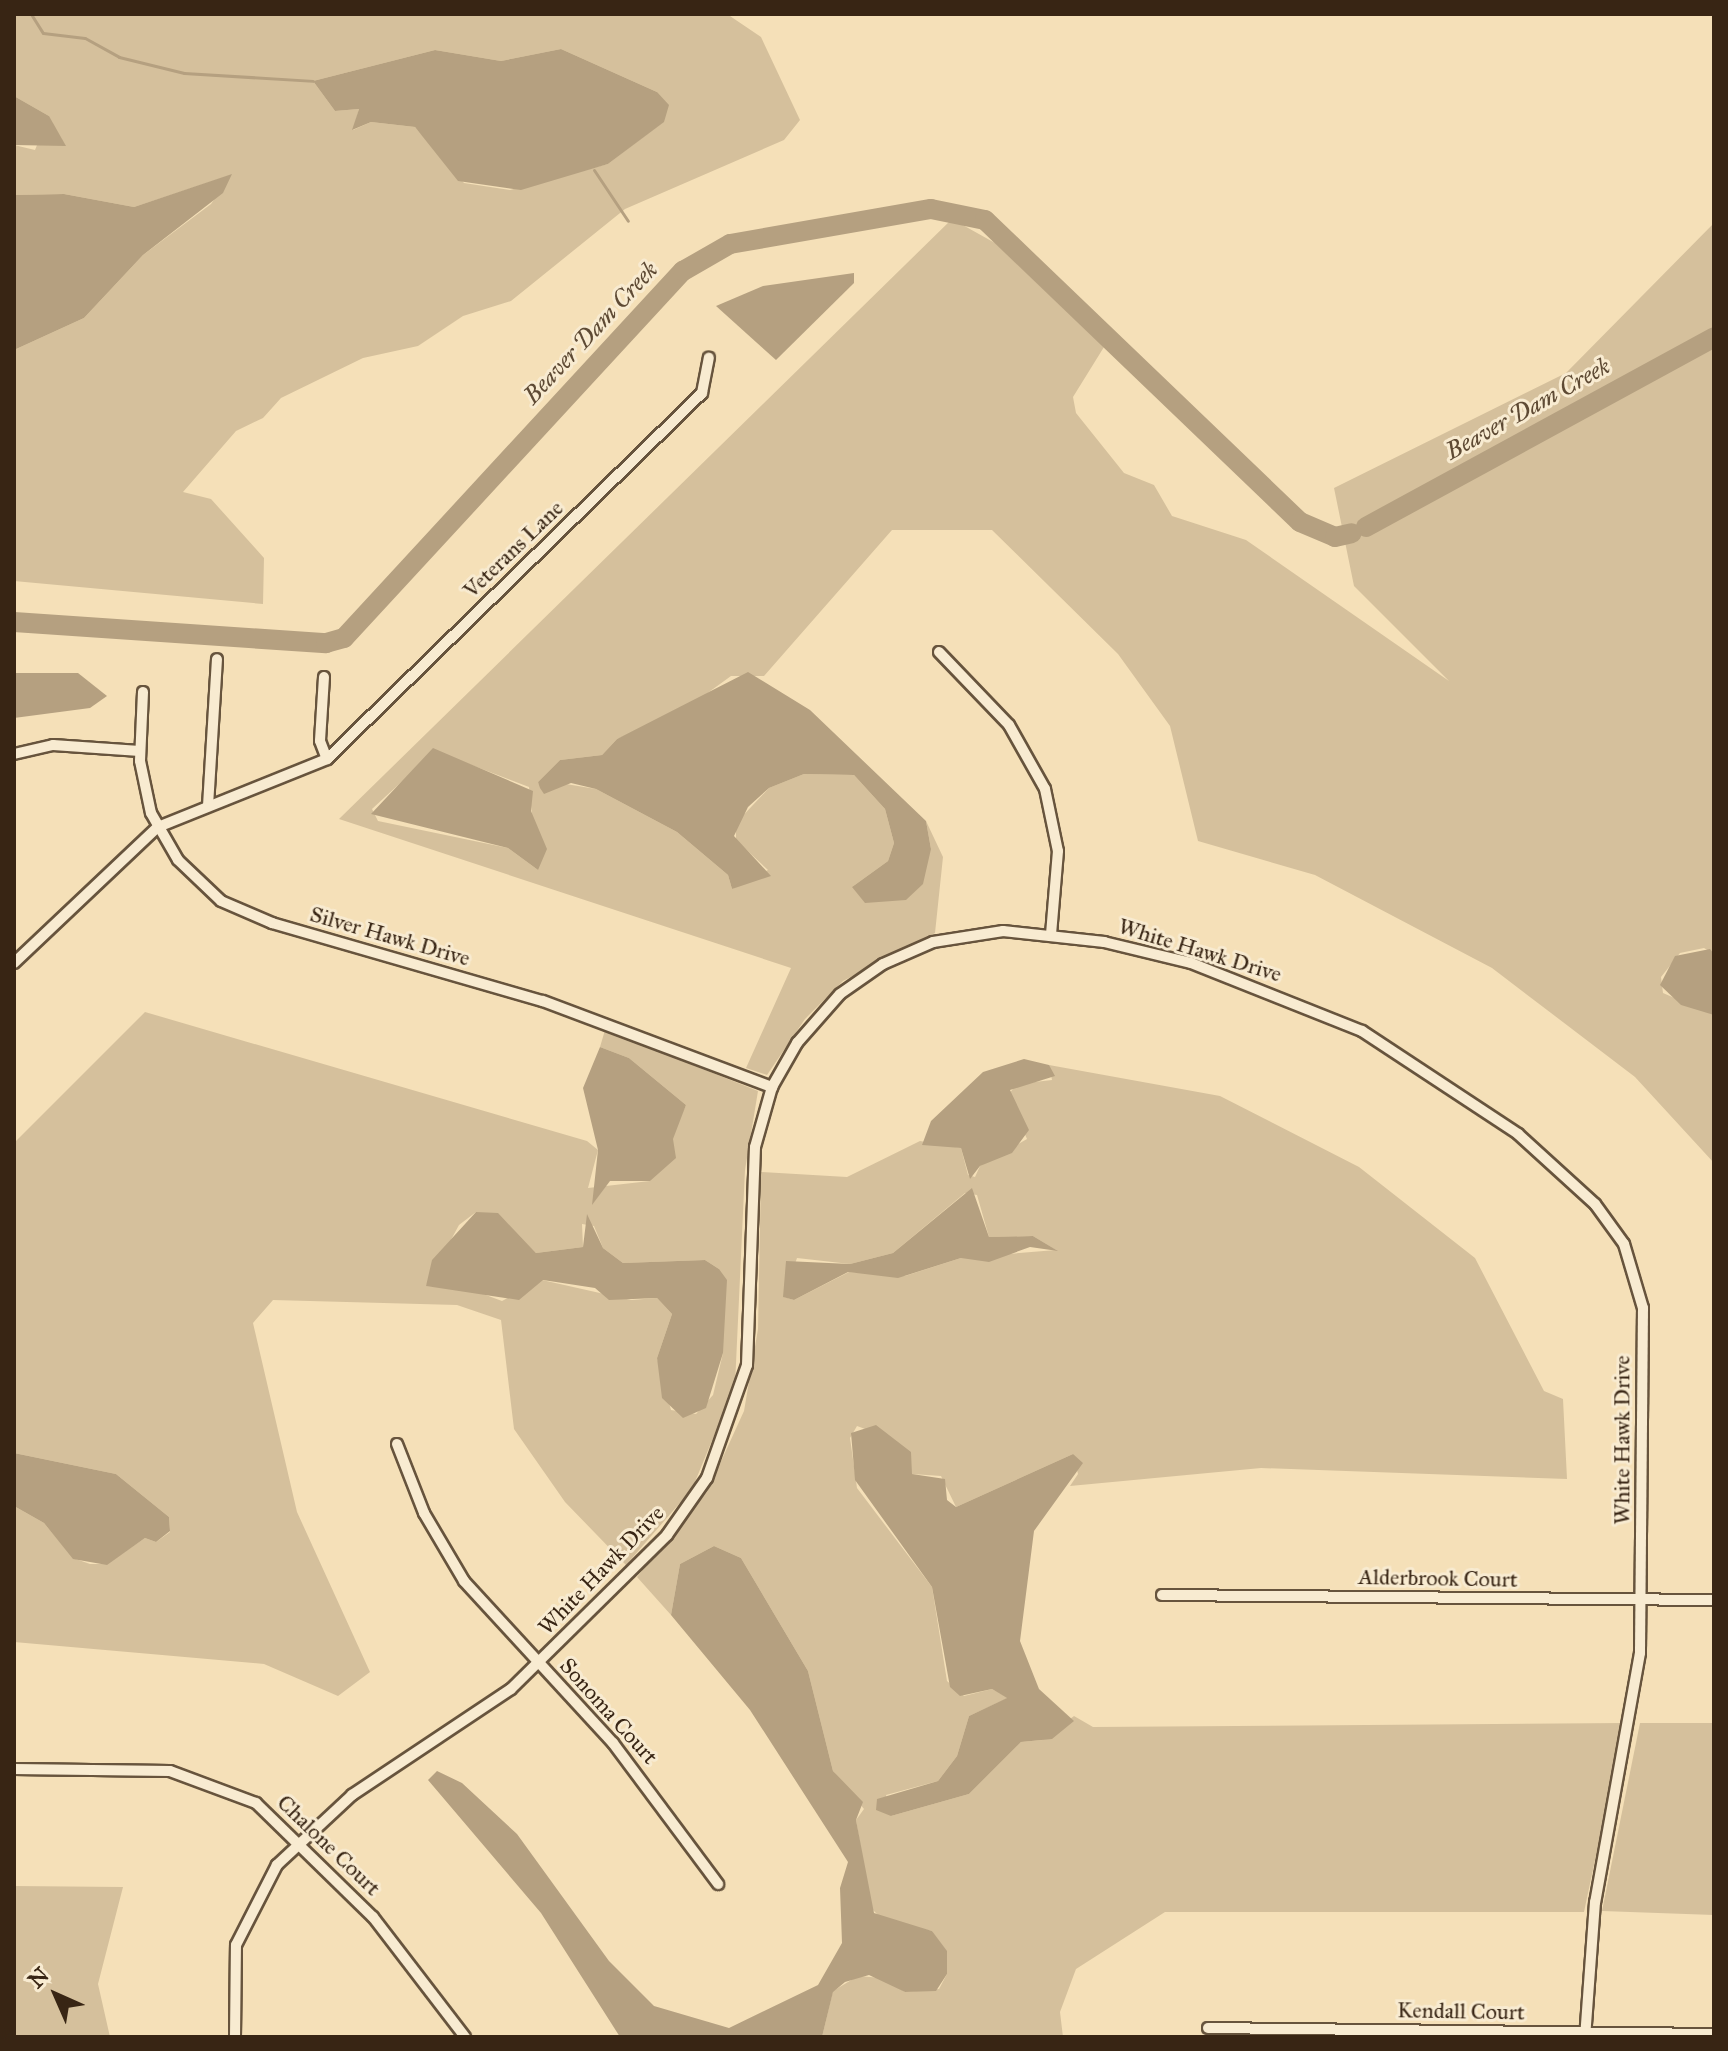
<!DOCTYPE html>
<style>
body{margin:0}
#map{position:relative;width:1728px;height:2051px;overflow:hidden;background:#f5e0b8;font-family:"IM FELL Great Primer",serif}
div>[style]{position:absolute}
[style*='--x']{left:calc(var(--x)*1px);top:calc(var(--y)*1px);width:calc(var(--w)*1px);rotate:calc(var(--a)*1deg)}
.green>*{inset:0;background:#d5c09c}
.water>*{inset:0;background:#b5a080}
.stream>*{height:3px;margin:-1.5px;padding:0 1.5px;transform-origin:1.5px;border-radius:1.5px;background:#b5a080}
.river>*{height:20px;margin:-10px;padding:0 10px;transform-origin:10px;border-radius:10px;background:#b5a080}
.roads{filter:drop-shadow(2px 0 #67543d) drop-shadow(-2px 0 #67543d) drop-shadow(0 2px #67543d) drop-shadow(0 -2px #67543d)}
.minor>*{height:10px;margin:-5px;padding:0 5px;transform-origin:5px;border-radius:5px;background:#f8ebd1}
span{translate:-50% -50%;white-space:nowrap;text-align:center;line-height:1.15;-webkit-text-stroke:6px #f8ebd1;paint-order:stroke}
.street-label{font-size:22px;color:#382514}
.water-label{font-size:24px;color:#5e4a34;font-style:italic}
.frame{position:absolute;inset:0;border:16px solid #382514;pointer-events:none}
.north{position:absolute;left:16px;top:1955px;width:80px;height:80px;-webkit-text-stroke:6px #f8ebd1;paint-order:stroke;rotate:315deg;font-size:22px;font-weight:700;line-height:32px;text-align:center;color:#382514}
.north::after{content:'';display:block;margin:auto;width:28px;height:36px;background:#382514;clip-path:polygon(50% 0,100% 100%,50% 72%,0 100%)}
</style>
<div id="map">
<div class="green">
<div style="clip-path:polygon(evenodd,14px 14px,727px 14px,761px 37px,800px 120px,784px 140px,625px 209px,511px 301px,463px 316px,418px 346px,363px 358px,281px 398px,263px 418px,236px 431px,183px 492px,211px 499px,264px 558px,263px 604px,14px 581px,14px 350px,84px 318px,143px 255px,211px 204px,231px 175px,134px 207px,64px 194px,14px 195px,14px 145px,35px 150px,49px 116px,14px 96px,14px 14px,561px 49px,657px 92px,663px 122px,608px 164px,510px 190px,464px 183px,415px 127px,371px 122px,353px 130px,359px 109px,335px 111px,313px 81px,435px 50px,501px 61px,561px 49px)"></div>
<div style="clip-path:polygon(evenodd,952px 219px,995px 243px,1104px 347px,1073px 397px,1076px 413px,1124px 473px,1154px 485px,1172px 516px,1246px 540px,1449px 681px,1354px 586px,1334px 488px,1566px 373px,1714px 223px,1714px 954px,1704px 948px,1680px 953px,1661px 977px,1663px 993px,1714px 1015px,1714px 1163px,1635px 1077px,1492px 968px,1315px 875px,1198px 841px,1170px 726px,1118px 654px,992px 530px,892px 530px,764px 676px,731px 676px,680px 713px,617px 739px,602px 755px,560px 760px,538px 782px,544px 793px,560px 783px,596px 789px,677px 832px,728px 875px,732px 889px,768px 870px,736px 840px,736px 823px,769px 788px,804px 774px,854px 775px,885px 809px,894px 843px,888px 861px,852px 887px,931px 849px,926px 821px,943px 857px,935px 933px,843px 981px,805px 1019px,767px 1075px,746px 1068px,791px 968px,339px 819px,952px 219px,435px 751px,529px 787px,538px 870px,508px 848px,378px 821px,372px 809px,435px 751px)"></div>
<div style="clip-path:polygon(evenodd,145px 1012px,587px 1141px,598px 1150px,588px 1188px,650px 1181px,686px 1105px,629px 1058px,600px 1047px,605px 1030px,758px 1091px,745px 1170px,735px 1385px,692px 1489px,626px 1565px,565px 1502px,514px 1429px,501px 1320px,457px 1305px,273px 1300px,253px 1323px,297px 1512px,370px 1672px,338px 1696px,264px 1664px,14px 1642px,14px 1506px,44px 1523px,73px 1558px,90px 1564px,107px 1564px,145px 1538px,156px 1542px,170px 1532px,169px 1517px,116px 1474px,14px 1453px,14px 1143px,145px 1012px,476px 1212px,506px 1222px,536px 1253px,583px 1247px,582px 1224px,594px 1226px,603px 1248px,623px 1263px,705px 1260px,719px 1269px,723px 1353px,713px 1395px,696px 1414px,671px 1410px,657px 1358px,672px 1314px,657px 1298px,631px 1300px,542px 1280px,502px 1301px,467px 1288px,426px 1286px,459px 1225px,476px 1212px)"></div>
<div style="clip-path:polygon(evenodd,1049px 1065px,1220px 1096px,1359px 1167px,1475px 1258px,1544px 1391px,1563px 1399px,1567px 1479px,1261px 1468px,1070px 1486px,1078px 1474px,1073px 1454px,956px 1507px,941px 1476px,912px 1474px,895px 1440px,857px 1426px,850px 1438px,857px 1488px,932px 1587px,947px 1681px,964px 1696px,992px 1689px,1008px 1698px,969px 1716px,957px 1756px,938px 1781px,886px 1795px,891px 1816px,969px 1794px,1021px 1742px,1042px 1740px,1074px 1716px,1093px 1727px,1624px 1723px,1584px 1912px,1165px 1912px,1076px 1969px,1060px 2012px,1063px 2037px,822px 2037px,833px 1991px,858px 1976px,882px 1978px,905px 1992px,939px 1989px,947px 1974px,932px 1931px,884px 1921px,871px 1908px,856px 1820px,864px 1809px,833px 1771px,808px 1671px,741px 1558px,714px 1546px,680px 1564px,671px 1615px,637px 1577px,707px 1492px,744px 1411px,758px 1329px,761px 1172px,847px 1177px,920px 1141px,961px 1148px,968px 1175px,975px 1177px,980px 1166px,1027px 1139px,1008px 1095px,1017px 1084px,1052px 1080px,1049px 1065px,965px 1193px,977px 1195px,989px 1237px,1033px 1236px,1056px 1250px,961px 1258px,905px 1276px,849px 1272px,794px 1300px,784px 1297px,797px 1258px,850px 1264px,893px 1253px,965px 1193px)"></div>
<div style="clip-path:polygon(1640px 1723px,1714px 1723px,1714px 1915px,1602px 1911px)"></div>
<div style="clip-path:polygon(14px 1886px,123px 1887px,98px 1984px,110px 2037px,14px 2037px)"></div>
</div>
<div class="water">
<div style="clip-path:polygon(561px 49px,657px 92px,669px 105px,664px 122px,608px 164px,521px 190px,458px 181px,415px 127px,371px 122px,352px 130px,359px 109px,335px 111px,313px 81px,435px 50px,501px 61px)"></div>
<div style="clip-path:polygon(14px 96px,49px 116px,66px 146px,14px 145px)"></div>
<div style="clip-path:polygon(232px 174px,223px 193px,143px 255px,84px 318px,14px 350px,14px 195px,64px 194px,134px 207px)"></div>
<div style="clip-path:polygon(854px 273px,854px 283px,776px 360px,716px 306px,763px 286px)"></div>
<div style="clip-path:polygon(748px 672px,810px 710px,926px 821px,931px 849px,923px 884px,906px 900px,865px 903px,852px 887px,888px 861px,894px 843px,885px 809px,854px 775px,804px 774px,769px 788px,748px 807px,734px 836px,771px 876px,732px 889px,728px 875px,677px 832px,596px 789px,571px 783px,544px 794px,540px 788px,538px 782px,560px 760px,602px 755px,617px 739px)"></div>
<div style="clip-path:polygon(14px 673px,78px 673px,107px 696px,90px 708px,14px 718px)"></div>
<div style="clip-path:polygon(433px 748px,533px 791px,531px 811px,547px 849px,538px 870px,508px 848px,371px 814px)"></div>
<div style="clip-path:polygon(1710px 949px,1714px 954px,1714px 1015px,1681px 1005px,1660px 985px,1675px 956px)"></div>
<div style="clip-path:polygon(600px 1047px,629px 1058px,686px 1105px,673px 1139px,676px 1158px,650px 1181px,610px 1181px,592px 1205px,598px 1150px,583px 1088px)"></div>
<div style="clip-path:polygon(1024px 1059px,1049px 1065px,1055px 1076px,1010px 1090px,1029px 1130px,1012px 1153px,980px 1166px,970px 1179px,961px 1148px,922px 1145px,931px 1121px,983px 1072px)"></div>
<div style="clip-path:polygon(972px 1188px,989px 1237px,1033px 1236px,1058px 1251px,1030px 1247px,989px 1262px,961px 1258px,898px 1278px,848px 1272px,794px 1300px,783px 1297px,786px 1261px,850px 1264px,893px 1253px)"></div>
<div style="clip-path:polygon(476px 1212px,498px 1213px,536px 1253px,583px 1247px,587px 1214px,603px 1248px,623px 1263px,705px 1260px,719px 1269px,727px 1280px,723px 1353px,706px 1408px,683px 1418px,662px 1398px,657px 1358px,672px 1314px,657px 1298px,609px 1300px,595px 1288px,543px 1280px,519px 1300px,426px 1286px,432px 1260px)"></div>
<div style="clip-path:polygon(876px 1425px,911px 1452px,912px 1474px,945px 1479px,947px 1500px,956px 1507px,1073px 1454px,1083px 1463px,1034px 1531px,1020px 1641px,1039px 1689px,1074px 1721px,1052px 1739px,1021px 1742px,969px 1794px,891px 1816px,876px 1810px,877px 1799px,938px 1781px,957px 1756px,969px 1716px,1007px 1698px,992px 1689px,960px 1696px,950px 1687px,932px 1587px,855px 1480px,851px 1433px)"></div>
<div style="clip-path:polygon(14px 1453px,116px 1474px,169px 1517px,170px 1531px,156px 1542px,145px 1538px,107px 1565px,73px 1559px,44px 1523px,14px 1506px)"></div>
<div style="clip-path:polygon(714px 1546px,741px 1558px,808px 1671px,833px 1771px,863px 1802px,856px 1820px,874px 1913px,932px 1931px,947px 1951px,947px 1974px,936px 1991px,905px 1992px,869px 1975px,845px 1982px,833px 1992px,822px 2037px,620px 2037px,541px 1913px,428px 1780px,437px 1771px,462px 1783px,517px 1834px,609px 1961px,654px 2006px,729px 2028px,818px 1985px,842px 1943px,840px 1888px,848px 1862px,750px 1710px,671px 1615px,680px 1564px)"></div>
</div>
<div class="stream">
<div style="--x:31;--y:14;--w:22;--a:58"></div>
<div style="--x:43;--y:33;--w:42;--a:6.8"></div>
<div style="--x:85;--y:38;--w:39;--a:29"></div>
<div style="--x:119;--y:57;--w:67;--a:13.8"></div>
<div style="--x:184;--y:73;--w:129;--a:3.5"></div>
<div style="--x:594;--y:170;--w:61;--a:56.3"></div>
</div>
<div class="river">
<div style="--x:1366;--y:527;--w:396;--a:-28.6"></div>
<div style="--x:14;--y:622;--w:313;--a:3.9"></div>
<div style="--x:326;--y:643;--w:19;--a:-16"></div>
<div style="--x:344;--y:638;--w:500;--a:-47.3"></div>
<div style="--x:683;--y:271;--w:54;--a:-29.9"></div>
<div style="--x:730;--y:244;--w:204;--a:-9.9"></div>
<div style="--x:931;--y:209;--w:55;--a:11.5"></div>
<div style="--x:985;--y:220;--w:436;--a:43.8"></div>
<div style="--x:1300;--y:522;--w:38;--a:23"></div>
<div style="--x:1335;--y:537;--w:17;--a:-13"></div>
</div>
<div class="roads">
<div class="minor">
<div style="--x:939;--y:652;--w:101;--a:46.2"></div>
<div style="--x:1009;--y:725;--w:73;--a:60.6"></div>
<div style="--x:1045;--y:789;--w:63;--a:78.2"></div>
<div style="--x:1058;--y:851;--w:83;--a:94.8"></div>
<div style="--x:324;--y:677;--w:64;--a:93.6"></div>
<div style="--x:320;--y:741;--w:19;--a:69"></div>
<div style="--x:143;--y:692;--w:69;--a:92.5"></div>
<div style="--x:140;--y:761;--w:53;--a:78.1"></div>
<div style="--x:151;--y:813;--w:54;--a:60.1"></div>
<div style="--x:178;--y:860;--w:59;--a:43.6"></div>
<div style="--x:221;--y:901;--w:56;--a:23.3"></div>
<div style="--x:272;--y:923;--w:282;--a:16.1"></div>
<div style="--x:543;--y:1001;--w:245;--a:20.6"></div>
<div style="--x:14;--y:754;--w:40;--a:-13"></div>
<div style="--x:53;--y:745;--w:87;--a:3.9"></div>
<div style="--x:208;--y:806;--w:147;--a:-86.5"></div>
<div style="--x:14;--y:963;--w:198;--a:-43.4"></div>
<div style="--x:158;--y:827;--w:182;--a:-21.9"></div>
<div style="--x:327;--y:759;--w:524;--a:-44.3"></div>
<div style="--x:702;--y:393;--w:36;--a:-79"></div>
<div style="--x:397;--y:1444;--w:74;--a:68.6"></div>
<div style="--x:424;--y:1513;--w:79;--a:59.5"></div>
<div style="--x:464;--y:1581;--w:220;--a:47.4"></div>
<div style="--x:613;--y:1743;--w:176;--a:53.3"></div>
<div style="--x:1162;--y:1595;--w:552;--a:0.52"></div>
<div style="--x:14;--y:1769;--w:156;--a:0.7"></div>
<div style="--x:170;--y:1771;--w:92;--a:20.4"></div>
<div style="--x:256;--y:1803;--w:163;--a:44.3"></div>
<div style="--x:373;--y:1917;--w:151;--a:52.5"></div>
<div style="--x:1208;--y:2028;--w:506;--a:0.68"></div>
<div style="--x:235;--y:2037;--w:92;--a:-89.4"></div>
<div style="--x:236;--y:1945;--w:90;--a:-62.9"></div>
<div style="--x:277;--y:1865;--w:103;--a:-43"></div>
<div style="--x:352;--y:1795;--w:191;--a:-33.7"></div>
<div style="--x:511;--y:1689;--w:219;--a:-44.6"></div>
<div style="--x:667;--y:1535;--w:70;--a:-54.9"></div>
<div style="--x:707;--y:1478;--w:120;--a:-70.5"></div>
<div style="--x:747;--y:1365;--w:218;--a:-87.9"></div>
<div style="--x:755;--y:1147;--w:62;--a:-74.2"></div>
<div style="--x:772;--y:1087;--w:51;--a:-60.4"></div>
<div style="--x:797;--y:1043;--w:65;--a:-48.7"></div>
<div style="--x:840;--y:994;--w:52;--a:-34.9"></div>
<div style="--x:883;--y:964;--w:55;--a:-23.7"></div>
<div style="--x:933;--y:942;--w:71;--a:-8.9"></div>
<div style="--x:1003;--y:931;--w:102;--a:6.2"></div>
<div style="--x:1104;--y:942;--w:89;--a:13.6"></div>
<div style="--x:1191;--y:963;--w:184;--a:21.7"></div>
<div style="--x:1362;--y:1031;--w:187;--a:33.4"></div>
<div style="--x:1518;--y:1134;--w:104;--a:42.3"></div>
<div style="--x:1595;--y:1204;--w:49;--a:54.1"></div>
<div style="--x:1624;--y:1244;--w:67;--a:73.5"></div>
<div style="--x:1643;--y:1308;--w:345;--a:90.5"></div>
<div style="--x:1640;--y:1653;--w:253;--a:100.2"></div>
<div style="--x:1595;--y:1902;--w:135;--a:94.2"></div>
</div>
</div>
<div class="street-label">
<span style="left:513px;top:549px;rotate:-44deg">Veterans Lane</span>
<span style="left:390px;top:936px;rotate:16deg">Silver Hawk Drive</span>
<span style="left:1200px;top:950px;rotate:17deg">White Hawk Drive</span>
<span style="left:1622px;top:1440px;rotate:-90deg">White Hawk Drive</span>
<span style="left:601px;top:1570px;rotate:-46deg">White Hawk Drive</span>
<span style="left:1438px;top:1578px;rotate:1deg">Alderbrook Court</span>
<span style="left:609px;top:1711px;rotate:48deg">Sonoma Court</span>
<span style="left:329px;top:1845px;rotate:44deg">Chalone Court</span>
<span style="left:1461px;top:2011px;rotate:1deg">Kendall Court</span>
</div>
<div class="water-label">
<span style="left:591px;top:333px;rotate:-47deg">Beaver Dam Creek</span>
<span style="left:1528px;top:409px;rotate:-29deg">Beaver Dam Creek</span>
</div>
<div class="frame"></div>
<div class="north">N</div>
</div>
